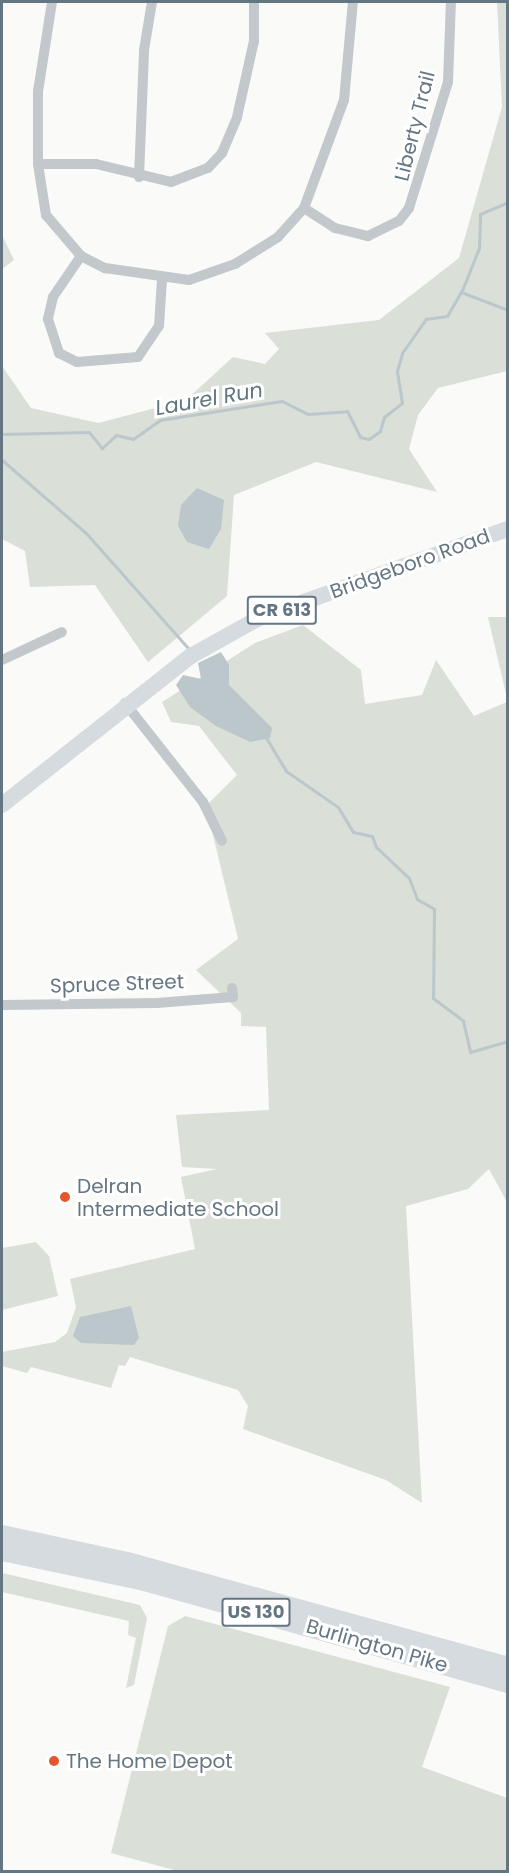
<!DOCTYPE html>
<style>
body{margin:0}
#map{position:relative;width:509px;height:1873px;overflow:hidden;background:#fafaf8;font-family:Poppins,sans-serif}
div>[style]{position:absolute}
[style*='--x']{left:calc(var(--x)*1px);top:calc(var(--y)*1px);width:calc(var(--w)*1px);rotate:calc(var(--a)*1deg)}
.green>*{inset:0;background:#dadfd7}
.water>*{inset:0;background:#bbc7cb}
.stream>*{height:3px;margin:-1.5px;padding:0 1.5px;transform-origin:1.5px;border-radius:1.5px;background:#bbc7cb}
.street>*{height:10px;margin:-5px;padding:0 5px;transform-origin:5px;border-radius:5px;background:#c3c8cc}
.primary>*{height:16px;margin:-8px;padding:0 8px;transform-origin:8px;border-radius:8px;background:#d6dbdf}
.highway>*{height:20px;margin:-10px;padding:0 10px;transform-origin:10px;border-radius:10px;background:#d6dbdf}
.dots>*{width:16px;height:16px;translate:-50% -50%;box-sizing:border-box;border:3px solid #fff;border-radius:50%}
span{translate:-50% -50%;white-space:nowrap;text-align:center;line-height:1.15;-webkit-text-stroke:6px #fff;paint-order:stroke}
.shield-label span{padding:2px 4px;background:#fff;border:2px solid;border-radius:4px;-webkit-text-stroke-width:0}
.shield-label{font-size:18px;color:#657683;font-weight:700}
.street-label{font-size:20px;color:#657683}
.poi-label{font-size:20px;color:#657683}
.left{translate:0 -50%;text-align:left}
.water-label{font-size:21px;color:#60757c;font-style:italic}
.frame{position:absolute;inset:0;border:3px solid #657683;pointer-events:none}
</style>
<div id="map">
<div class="green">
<div style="clip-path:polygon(497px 2px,507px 2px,507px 371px,438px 388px,418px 415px,409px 449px,437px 492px,316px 462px,234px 495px,227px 596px,148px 662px,95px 585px,30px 587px,25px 551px,2px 539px,2px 366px,31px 408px,98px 423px,186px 400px,233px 357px,265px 364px,279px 349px,265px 333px,379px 320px,459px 258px,502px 107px)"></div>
<div style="clip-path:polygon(2px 235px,14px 260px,2px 269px)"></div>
<div style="clip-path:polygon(488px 617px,507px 617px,507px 698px)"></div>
<div style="clip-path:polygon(303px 625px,361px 670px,365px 704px,422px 695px,436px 660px,474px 716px,507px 702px,507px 1202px,489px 1169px,468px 1189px,406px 1206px,422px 1503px,386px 1480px,243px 1429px,248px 1406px,238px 1390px,130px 1357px,125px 1366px,119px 1365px,111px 1388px,31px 1367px,27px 1373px,2px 1366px,2px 1352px,55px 1342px,67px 1333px,76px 1307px,70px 1279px,195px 1249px,181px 1177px,217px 1169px,182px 1167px,176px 1115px,269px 1110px,266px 1027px,241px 1026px,241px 1013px,196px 970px,238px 939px,206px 806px,237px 775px,199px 726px,171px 722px,162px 702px,255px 643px)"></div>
<div style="clip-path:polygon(36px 1242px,49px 1256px,58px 1296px,2px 1310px,2px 1248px)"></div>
<div style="clip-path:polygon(2px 1573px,140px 1605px,147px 1618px,134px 1685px,126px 1688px,136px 1638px,128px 1635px,129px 1621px,2px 1592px)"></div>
<div style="clip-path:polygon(185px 1616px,450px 1687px,422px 1767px,507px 1798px,507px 1871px,178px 1871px,111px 1853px,168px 1626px)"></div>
</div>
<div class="water">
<div style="clip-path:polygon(197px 488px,224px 500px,221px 529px,209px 549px,187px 542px,178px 526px,181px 505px)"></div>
<div style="clip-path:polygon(221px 652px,229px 665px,229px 685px,272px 728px,270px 738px,250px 742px,216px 726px,190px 707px,176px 685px,183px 675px,201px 679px,198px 663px)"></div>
<div style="clip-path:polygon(131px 1306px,139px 1338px,134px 1345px,81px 1343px,73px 1336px,80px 1317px)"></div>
</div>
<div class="stream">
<div style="--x:461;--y:292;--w:50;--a:21"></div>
<div style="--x:2;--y:434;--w:87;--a:-1.3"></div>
<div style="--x:89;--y:432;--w:21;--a:51"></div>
<div style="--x:102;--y:448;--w:19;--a:-43"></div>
<div style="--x:116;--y:435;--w:17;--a:13"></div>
<div style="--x:133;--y:439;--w:33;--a:-35"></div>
<div style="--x:160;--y:420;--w:123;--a:-8.9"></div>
<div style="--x:282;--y:401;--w:29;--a:27"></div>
<div style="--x:308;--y:414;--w:39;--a:-4"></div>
<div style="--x:347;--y:411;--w:29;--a:63"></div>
<div style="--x:360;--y:437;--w:9;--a:13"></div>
<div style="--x:369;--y:439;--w:14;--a:-36"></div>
<div style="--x:380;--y:431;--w:15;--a:-74"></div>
<div style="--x:384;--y:417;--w:23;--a:-38"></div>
<div style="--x:402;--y:403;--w:32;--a:-99"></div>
<div style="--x:397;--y:371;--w:19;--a:-74"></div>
<div style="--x:402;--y:353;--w:42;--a:-54.8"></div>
<div style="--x:426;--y:319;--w:21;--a:-8"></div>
<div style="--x:447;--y:316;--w:32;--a:-60"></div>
<div style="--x:463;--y:288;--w:43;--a:-68.2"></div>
<div style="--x:479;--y:248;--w:34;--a:-88"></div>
<div style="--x:480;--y:214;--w:30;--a:-23"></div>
<div style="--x:2;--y:460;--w:111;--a:41"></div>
<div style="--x:86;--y:533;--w:154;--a:48.4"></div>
<div style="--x:265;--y:736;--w:41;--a:59"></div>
<div style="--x:286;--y:771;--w:63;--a:34.7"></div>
<div style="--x:338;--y:807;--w:29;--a:59"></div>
<div style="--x:353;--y:832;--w:19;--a:12"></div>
<div style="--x:372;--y:836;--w:12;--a:70"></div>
<div style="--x:376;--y:847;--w:45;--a:43.2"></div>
<div style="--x:409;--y:878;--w:22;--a:69"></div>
<div style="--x:417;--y:899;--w:20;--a:30"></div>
<div style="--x:434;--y:909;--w:89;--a:90.6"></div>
<div style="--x:433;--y:998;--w:38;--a:37"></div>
<div style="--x:463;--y:1021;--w:32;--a:77"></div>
<div style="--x:470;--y:1052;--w:40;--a:-16"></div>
</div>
<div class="street">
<div style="--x:52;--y:2;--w:90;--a:98.9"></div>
<div style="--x:38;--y:91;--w:73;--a:90"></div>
<div style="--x:38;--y:164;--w:52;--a:81.1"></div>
<div style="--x:46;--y:215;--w:54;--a:49.5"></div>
<div style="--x:81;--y:256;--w:27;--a:27"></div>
<div style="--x:105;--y:268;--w:85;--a:8.1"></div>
<div style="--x:189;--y:280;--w:49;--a:-19.2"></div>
<div style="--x:235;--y:264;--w:51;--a:-32.1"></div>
<div style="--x:278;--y:237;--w:39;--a:-48"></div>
<div style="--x:304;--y:208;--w:115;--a:-69.7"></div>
<div style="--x:344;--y:100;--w:98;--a:-84.8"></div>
<div style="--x:38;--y:164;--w:58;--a:0"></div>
<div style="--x:96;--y:164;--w:77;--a:13.5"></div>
<div style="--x:171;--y:182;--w:40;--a:-21"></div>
<div style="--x:208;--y:168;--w:21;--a:-47"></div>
<div style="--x:222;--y:153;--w:39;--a:-67"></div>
<div style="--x:237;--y:117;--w:78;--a:-77.4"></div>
<div style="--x:254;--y:41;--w:39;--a:-90"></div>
<div style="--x:139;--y:177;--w:127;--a:-87.7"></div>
<div style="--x:144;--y:50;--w:49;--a:-80.5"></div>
<div style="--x:304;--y:208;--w:37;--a:33"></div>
<div style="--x:335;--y:228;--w:34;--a:14"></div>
<div style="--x:368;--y:236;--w:34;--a:-26"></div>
<div style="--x:399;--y:221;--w:16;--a:-52"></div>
<div style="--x:409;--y:208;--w:132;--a:-72.8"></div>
<div style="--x:448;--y:82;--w:80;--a:-87.9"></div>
<div style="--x:81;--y:256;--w:50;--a:124.3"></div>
<div style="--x:53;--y:297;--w:23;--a:103"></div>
<div style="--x:48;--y:319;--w:36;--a:72"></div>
<div style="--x:59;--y:353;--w:20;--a:27"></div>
<div style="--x:77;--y:362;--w:61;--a:-4.7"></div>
<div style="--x:138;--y:357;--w:37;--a:-56"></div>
<div style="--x:159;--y:326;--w:46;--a:-86.3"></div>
<div style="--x:2;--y:660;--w:66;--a:-25"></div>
<div style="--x:125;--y:703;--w:126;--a:51.8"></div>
<div style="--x:203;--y:802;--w:43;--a:64"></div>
<div style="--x:2;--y:1005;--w:155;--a:-0.7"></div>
<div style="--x:157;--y:1003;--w:76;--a:-4.5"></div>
<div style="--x:233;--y:997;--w:9;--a:-96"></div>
</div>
<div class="primary">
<div style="--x:2;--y:805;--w:241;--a:-38.3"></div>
<div style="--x:191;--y:656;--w:78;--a:-29.2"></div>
<div style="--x:259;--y:618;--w:264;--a:-19.7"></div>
</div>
<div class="highway">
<div style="--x:2;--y:1535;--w:128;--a:12.2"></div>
<div style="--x:127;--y:1562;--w:395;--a:15.4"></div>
<div style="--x:2;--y:1551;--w:146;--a:11.8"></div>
<div style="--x:145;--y:1581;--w:377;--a:15.7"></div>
</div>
<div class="dots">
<div style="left:65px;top:1197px;background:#e4572e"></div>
<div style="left:54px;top:1761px;background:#e4572e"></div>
</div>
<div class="shield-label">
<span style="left:282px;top:610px">CR 613</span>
<span style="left:256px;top:1612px">US 130</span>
</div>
<div class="street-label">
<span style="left:415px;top:126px;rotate:-76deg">Liberty Trail</span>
<span style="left:410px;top:564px;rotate:-20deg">Bridgeboro Road</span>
<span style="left:117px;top:984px;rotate:-2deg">Spruce Street</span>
<span style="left:377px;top:1646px;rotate:16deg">Burlington Pike</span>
</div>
<div class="poi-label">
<span class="left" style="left:77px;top:1198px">Delran<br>Intermediate School</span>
<span class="left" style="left:66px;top:1761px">The Home Depot</span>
</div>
<div class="water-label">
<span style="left:209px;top:399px;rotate:-10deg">Laurel Run</span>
</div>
<div class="frame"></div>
</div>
